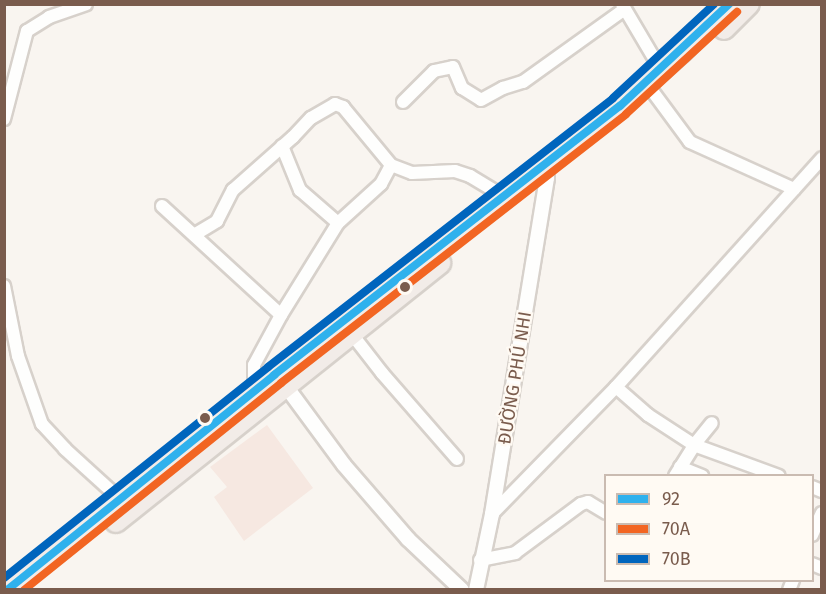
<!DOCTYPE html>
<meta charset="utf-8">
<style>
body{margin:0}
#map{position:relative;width:826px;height:594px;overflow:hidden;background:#f9f5f0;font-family:"Fira Sans",sans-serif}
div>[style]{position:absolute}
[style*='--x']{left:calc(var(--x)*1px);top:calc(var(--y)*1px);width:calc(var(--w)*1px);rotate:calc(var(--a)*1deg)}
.commercial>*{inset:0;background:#f6e8e1}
.roads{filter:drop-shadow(2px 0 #d7d1cb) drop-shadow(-2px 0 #d7d1cb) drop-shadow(0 2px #d7d1cb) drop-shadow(0 -2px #d7d1cb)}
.minor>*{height:12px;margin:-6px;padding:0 6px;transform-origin:6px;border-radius:6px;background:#fefefd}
.tertiary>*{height:14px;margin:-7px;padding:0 7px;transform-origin:7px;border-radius:7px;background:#fefefd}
.trunk>*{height:20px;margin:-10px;padding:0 10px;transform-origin:10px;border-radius:10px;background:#f2ece8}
.bus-1>*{height:8px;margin:-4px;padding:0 4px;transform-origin:4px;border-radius:4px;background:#2fb1ed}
.bus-2>*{height:8px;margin:-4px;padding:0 4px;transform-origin:4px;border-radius:4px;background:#f26522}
.bus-3>*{height:8px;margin:-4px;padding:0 4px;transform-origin:4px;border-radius:4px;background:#0065bd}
.dots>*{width:16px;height:16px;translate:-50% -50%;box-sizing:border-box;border:3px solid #fffaf3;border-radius:50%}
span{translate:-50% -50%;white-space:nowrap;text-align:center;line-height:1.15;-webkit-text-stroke:4.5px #fffaf3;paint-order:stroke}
.street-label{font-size:18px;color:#7a5c4d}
.frame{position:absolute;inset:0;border:6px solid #7a5c4d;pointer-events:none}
.legend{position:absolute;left:604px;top:474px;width:210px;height:108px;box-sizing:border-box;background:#fffaf3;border:2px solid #cabbb1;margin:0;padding:8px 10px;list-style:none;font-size:18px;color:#7a5c4d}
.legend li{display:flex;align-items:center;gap:12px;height:30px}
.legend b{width:30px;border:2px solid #cabbb1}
</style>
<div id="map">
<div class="commercial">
<div style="clip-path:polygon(267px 425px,313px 488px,244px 541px,214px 497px,227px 487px,210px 467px)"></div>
</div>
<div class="roads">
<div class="minor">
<div style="--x:622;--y:4;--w:77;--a:59.4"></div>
<div style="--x:653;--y:92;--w:62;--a:53.5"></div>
<div style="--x:690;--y:142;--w:114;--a:24.3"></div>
<div style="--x:403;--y:102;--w:44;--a:-45"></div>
<div style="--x:434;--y:71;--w:19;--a:-12"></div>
<div style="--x:453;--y:67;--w:23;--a:67"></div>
<div style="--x:462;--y:88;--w:22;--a:32"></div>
<div style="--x:481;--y:100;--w:25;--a:-29"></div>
<div style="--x:503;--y:88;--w:21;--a:-17"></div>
<div style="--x:523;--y:82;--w:125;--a:-35.6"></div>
<div style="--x:4;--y:119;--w:91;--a:-75.4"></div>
<div style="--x:27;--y:31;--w:26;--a:-32"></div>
<div style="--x:49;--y:17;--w:39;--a:-19"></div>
<div style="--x:282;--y:146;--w:48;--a:67.8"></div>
<div style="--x:300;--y:190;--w:50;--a:41"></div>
<div style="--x:162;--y:206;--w:161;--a:42.5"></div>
<div style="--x:194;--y:235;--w:27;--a:-31"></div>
<div style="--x:217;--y:221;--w:35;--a:-63"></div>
<div style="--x:233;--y:190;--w:80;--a:-41.5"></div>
<div style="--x:293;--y:137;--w:26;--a:-47"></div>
<div style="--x:311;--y:118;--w:28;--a:-30"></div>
<div style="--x:335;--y:104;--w:9;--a:21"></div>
<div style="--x:343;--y:107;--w:75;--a:50.4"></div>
<div style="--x:4;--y:286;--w:71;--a:78.7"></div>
<div style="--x:18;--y:356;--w:72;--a:70.6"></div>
<div style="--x:42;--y:424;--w:34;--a:47"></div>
<div style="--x:65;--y:449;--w:76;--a:42.3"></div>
<div style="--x:351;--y:333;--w:51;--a:52.2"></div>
<div style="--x:382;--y:373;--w:114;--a:48.9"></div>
<div style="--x:260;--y:386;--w:10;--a:-127"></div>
<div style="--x:254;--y:378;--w:13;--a:-90"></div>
<div style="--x:254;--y:365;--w:57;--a:-61.6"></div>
<div style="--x:281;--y:315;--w:108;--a:-58.2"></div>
<div style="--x:338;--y:223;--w:58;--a:-42.2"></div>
<div style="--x:381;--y:184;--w:21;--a:-62"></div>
<div style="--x:391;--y:165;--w:22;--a:21"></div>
<div style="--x:412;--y:173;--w:43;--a:-2.7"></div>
<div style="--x:455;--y:171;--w:16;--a:18"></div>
<div style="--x:470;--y:176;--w:39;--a:31"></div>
<div style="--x:616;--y:387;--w:43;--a:41.2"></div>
<div style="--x:648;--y:415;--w:55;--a:33.1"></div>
<div style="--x:694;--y:445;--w:90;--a:20"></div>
<div style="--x:680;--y:467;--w:24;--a:22"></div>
<div style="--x:675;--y:476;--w:36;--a:-58"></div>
<div style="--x:694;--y:445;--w:28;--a:-51"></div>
<div style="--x:812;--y:487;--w:11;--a:22"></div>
<div style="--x:492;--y:514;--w:177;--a:-45.7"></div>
<div style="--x:616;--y:387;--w:308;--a:-48"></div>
<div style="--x:812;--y:535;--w:24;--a:-66"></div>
<div style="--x:480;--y:560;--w:36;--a:-11"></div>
<div style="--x:515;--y:553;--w:82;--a:-36.6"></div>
<div style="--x:581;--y:504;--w:7;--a:-16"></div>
<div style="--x:588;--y:502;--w:21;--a:31"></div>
<div style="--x:812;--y:564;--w:11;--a:22"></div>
<div style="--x:789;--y:590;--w:11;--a:-68"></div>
</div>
<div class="tertiary">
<div style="--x:285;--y:385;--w:99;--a:53.6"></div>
<div style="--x:344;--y:465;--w:98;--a:49.1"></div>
<div style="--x:408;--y:539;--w:74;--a:43.4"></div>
<div style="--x:476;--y:590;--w:78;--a:-78.1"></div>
<div style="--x:492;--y:514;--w:340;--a:-80.7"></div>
<div style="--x:547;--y:178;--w:12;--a:-125"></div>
</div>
<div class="trunk">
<div style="--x:724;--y:29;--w:35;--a:-45"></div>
<div style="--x:116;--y:522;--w:415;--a:-38.6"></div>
<div style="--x:6;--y:590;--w:154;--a:-38.1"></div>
<div style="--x:127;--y:495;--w:190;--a:-39.2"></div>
<div style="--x:274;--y:375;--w:438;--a:-37.9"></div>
<div style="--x:620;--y:106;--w:81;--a:-41.5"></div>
<div style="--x:681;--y:52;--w:69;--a:-44.4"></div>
</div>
</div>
<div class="bus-1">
<div style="--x:7;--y:590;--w:343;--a:-38.8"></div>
<div style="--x:274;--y:375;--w:438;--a:-37.9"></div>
<div style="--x:620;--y:106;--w:149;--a:-43.1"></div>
</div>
<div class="bus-2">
<div style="--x:24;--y:590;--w:330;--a:-38.8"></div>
<div style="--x:281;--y:383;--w:437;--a:-37.9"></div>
<div style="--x:626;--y:114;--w:151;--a:-42.6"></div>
</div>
<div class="bus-3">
<div style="--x:4;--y:578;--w:338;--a:-38.6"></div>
<div style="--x:268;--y:367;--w:437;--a:-37.9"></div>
<div style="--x:613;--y:98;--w:138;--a:-42.9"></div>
</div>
<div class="dots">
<div style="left:405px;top:287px;background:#7a5c4d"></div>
<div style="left:205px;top:418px;background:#7a5c4d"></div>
</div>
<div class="street-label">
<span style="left:515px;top:378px;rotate:-81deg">ĐƯỜNG PHÚ NHI</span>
</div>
<div class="frame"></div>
<ul class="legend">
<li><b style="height:8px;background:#2fb1ed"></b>92</li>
<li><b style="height:8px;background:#f26522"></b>70A</li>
<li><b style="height:8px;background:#0065bd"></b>70B</li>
</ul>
</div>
